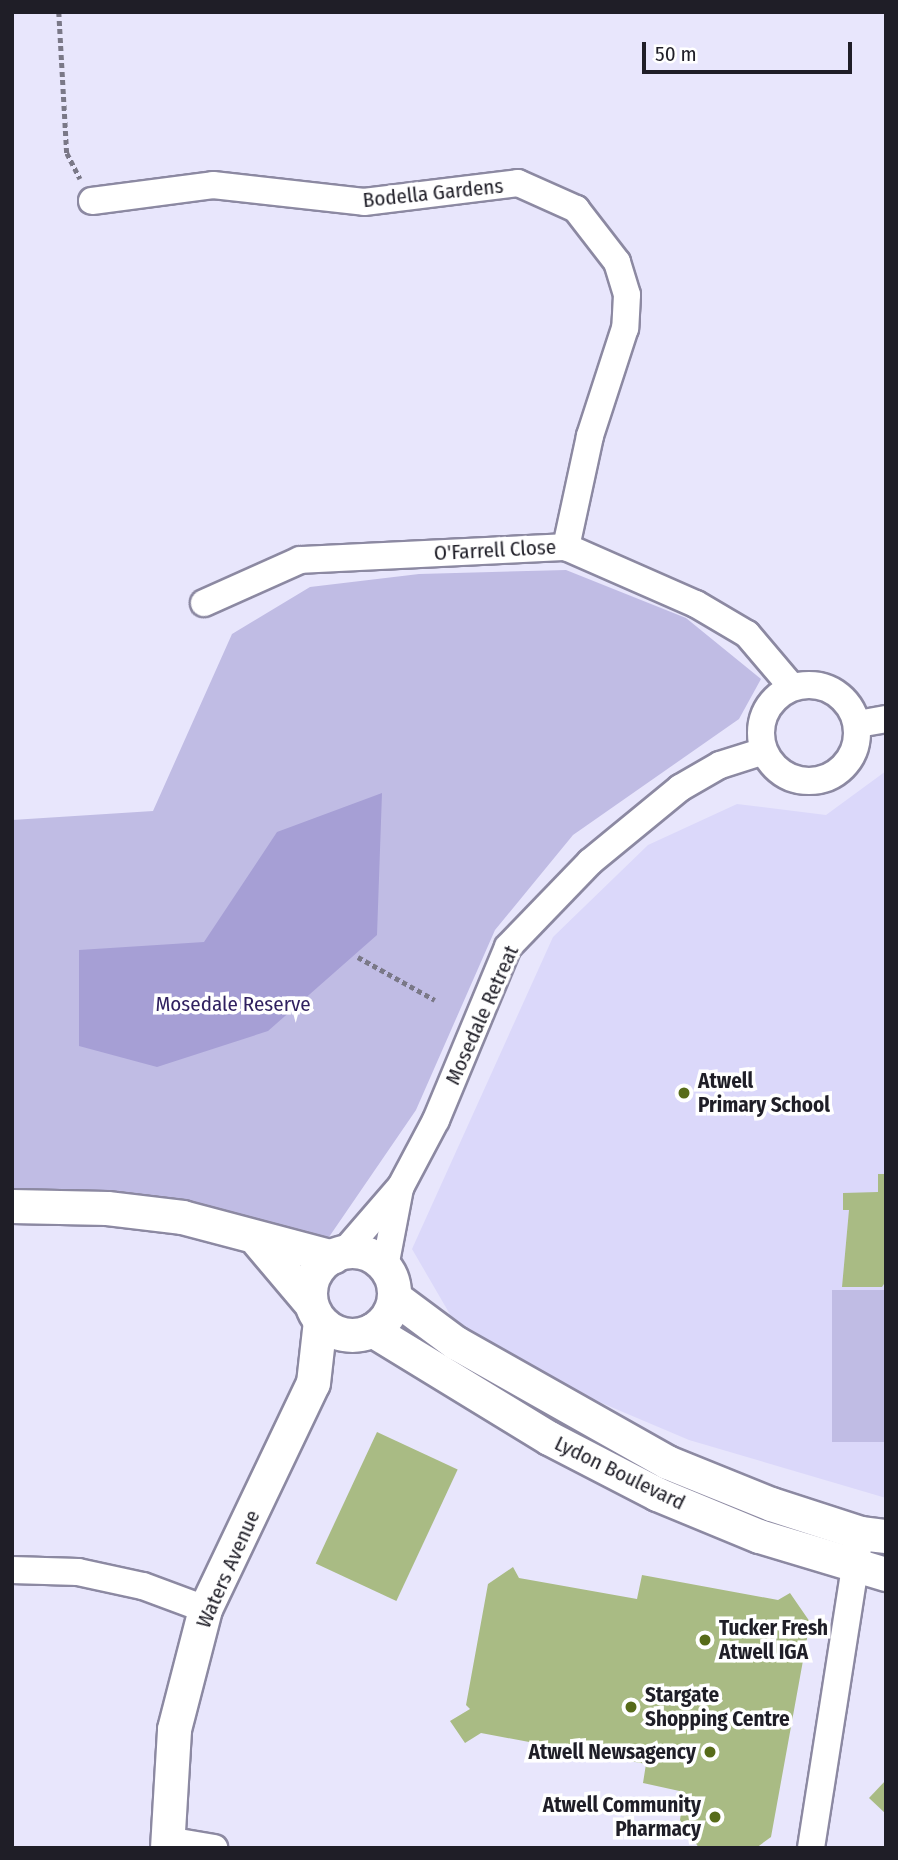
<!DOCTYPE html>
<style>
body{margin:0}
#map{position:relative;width:898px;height:1860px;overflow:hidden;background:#e8e6fc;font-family:"Fira Sans Condensed",sans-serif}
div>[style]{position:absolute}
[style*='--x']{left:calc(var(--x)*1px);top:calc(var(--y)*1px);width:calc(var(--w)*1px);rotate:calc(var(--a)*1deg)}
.built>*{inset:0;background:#dbd8fa}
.green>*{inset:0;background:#c0bce4;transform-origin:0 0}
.water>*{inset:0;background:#a69fd5}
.building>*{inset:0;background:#a9bb84;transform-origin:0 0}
.path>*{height:4.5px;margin-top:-2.25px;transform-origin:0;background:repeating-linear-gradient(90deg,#7a7887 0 5px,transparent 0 8.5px)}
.roads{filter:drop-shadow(2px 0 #8c89a2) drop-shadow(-2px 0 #8c89a2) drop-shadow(0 2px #8c89a2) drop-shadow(0 -2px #8c89a2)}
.minor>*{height:26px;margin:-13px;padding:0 13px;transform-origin:13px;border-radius:13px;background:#fff}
.minor>.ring{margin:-13px;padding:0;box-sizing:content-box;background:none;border:26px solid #fff;border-radius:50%}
.tertiary>*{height:33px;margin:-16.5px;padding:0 16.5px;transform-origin:16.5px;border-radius:16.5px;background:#fff}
.tertiary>.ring{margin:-16.5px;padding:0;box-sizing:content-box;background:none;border:33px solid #fff;border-radius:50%}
.dots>*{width:19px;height:19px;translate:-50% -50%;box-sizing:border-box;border:4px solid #fff;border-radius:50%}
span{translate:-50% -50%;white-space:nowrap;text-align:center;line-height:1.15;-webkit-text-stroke:7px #fff;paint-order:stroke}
.street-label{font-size:21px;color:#1f1e27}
.park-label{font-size:21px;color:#302160}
.poi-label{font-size:21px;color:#1f1e27;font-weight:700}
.left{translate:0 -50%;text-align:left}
.right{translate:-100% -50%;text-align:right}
.frame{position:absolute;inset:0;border:14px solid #1f1e27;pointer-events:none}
.scale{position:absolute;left:642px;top:42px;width:210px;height:32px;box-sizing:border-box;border:4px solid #1f1e27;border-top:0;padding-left:9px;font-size:21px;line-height:24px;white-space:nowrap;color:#1f1e27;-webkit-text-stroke:5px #fff;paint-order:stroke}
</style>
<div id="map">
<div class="built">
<div style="clip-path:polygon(886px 771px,886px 1498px,689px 1440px,545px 1379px,455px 1323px,412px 1249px,553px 937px,648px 845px,737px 804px,826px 815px)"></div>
</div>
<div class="green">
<div style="clip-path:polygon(566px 570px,686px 618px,761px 679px,739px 719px,573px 835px,495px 930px,416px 1110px,329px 1237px,156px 1202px,12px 1192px,12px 820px,153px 811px,232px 634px,310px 587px,419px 574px)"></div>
<div style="left:832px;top:1290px;width:54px;height:152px"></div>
</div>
<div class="water">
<div style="clip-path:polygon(382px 793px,377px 935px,268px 1031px,157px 1067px,79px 1046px,79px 950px,204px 942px,277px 832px)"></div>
</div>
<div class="building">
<div style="clip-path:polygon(878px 1174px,886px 1174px,886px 1281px,882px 1287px,842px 1287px,849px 1210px,843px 1210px,843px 1193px,878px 1192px)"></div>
<div style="left:377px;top:1432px;width:89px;height:145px;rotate:25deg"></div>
<div style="clip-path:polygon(513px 1567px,519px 1578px,637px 1599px,642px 1575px,778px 1600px,790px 1593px,810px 1622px,771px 1837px,756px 1848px,699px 1848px,680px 1820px,684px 1792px,643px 1783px,646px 1764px,481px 1733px,465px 1743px,450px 1721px,470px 1709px,466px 1705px,488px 1584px)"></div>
<div style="clip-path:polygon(886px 1780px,886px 1814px,869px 1798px)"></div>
</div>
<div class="path">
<div style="--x:59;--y:12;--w:141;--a:86.8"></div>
<div style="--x:67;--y:153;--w:29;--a:63"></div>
<div style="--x:358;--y:957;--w:88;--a:29.2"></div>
</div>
<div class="roads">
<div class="minor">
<div style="--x:92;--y:201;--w:122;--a:-7.5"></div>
<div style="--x:213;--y:185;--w:152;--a:6.4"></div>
<div style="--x:364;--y:202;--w:155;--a:-7"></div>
<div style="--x:518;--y:183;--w:64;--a:24.1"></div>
<div style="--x:576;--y:209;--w:67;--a:52.3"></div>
<div style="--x:617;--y:262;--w:34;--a:73"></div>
<div style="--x:627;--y:295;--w:33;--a:93"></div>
<div style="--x:625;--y:328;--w:114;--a:108"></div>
<div style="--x:590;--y:436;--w:114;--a:102.2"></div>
<div style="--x:204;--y:603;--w:105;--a:-24.1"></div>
<div style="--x:300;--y:560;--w:266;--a:-2.8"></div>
<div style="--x:566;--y:547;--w:142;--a:23.7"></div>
<div style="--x:696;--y:604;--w:59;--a:30.5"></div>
<div style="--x:747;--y:634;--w:70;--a:49.7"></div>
<div class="ring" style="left:761px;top:685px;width:70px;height:70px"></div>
<div style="--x:858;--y:724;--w:28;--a:-10"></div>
<div style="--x:344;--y:1252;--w:87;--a:-49.2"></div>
<div style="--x:401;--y:1186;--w:75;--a:-62.1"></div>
<div style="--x:436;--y:1120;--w:187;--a:-67.4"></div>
<div style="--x:508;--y:947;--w:118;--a:-46"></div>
<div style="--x:590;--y:862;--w:117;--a:-39.4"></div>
<div style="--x:680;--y:788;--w:46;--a:-29.9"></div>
<div style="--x:720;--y:765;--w:46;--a:-17.7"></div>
<div style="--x:385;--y:1267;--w:80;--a:-79.2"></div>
<div style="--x:12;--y:1570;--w:66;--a:1.7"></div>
<div style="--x:78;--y:1572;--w:66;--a:12.2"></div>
<div style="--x:143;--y:1586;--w:66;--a:20.4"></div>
<div style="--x:167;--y:1840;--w:48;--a:9.7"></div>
<div style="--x:811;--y:1848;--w:303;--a:-81.1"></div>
</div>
<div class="tertiary">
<div style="--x:12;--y:1206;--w:95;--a:1.2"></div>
<div style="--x:107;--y:1208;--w:76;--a:6.8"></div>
<div style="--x:182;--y:1217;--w:156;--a:14.8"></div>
<div style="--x:258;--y:1241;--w:82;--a:49.9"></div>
<div class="ring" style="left:310px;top:1251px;width:51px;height:51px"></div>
<div style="--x:394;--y:1297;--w:77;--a:36.6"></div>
<div style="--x:456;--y:1343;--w:242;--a:29.4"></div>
<div style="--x:667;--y:1462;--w:112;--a:22"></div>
<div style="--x:771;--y:1504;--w:94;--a:18"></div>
<div style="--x:860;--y:1533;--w:26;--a:7"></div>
<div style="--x:372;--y:1330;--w:207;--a:31.4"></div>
<div style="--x:549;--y:1438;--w:122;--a:27.4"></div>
<div style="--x:657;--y:1494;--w:110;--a:22.4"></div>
<div style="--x:759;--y:1536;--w:133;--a:16.7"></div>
<div style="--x:167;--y:1848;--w:119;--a:-86.6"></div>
<div style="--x:174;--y:1729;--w:124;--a:-75.5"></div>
<div style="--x:205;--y:1609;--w:250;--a:-64.5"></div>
<div style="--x:313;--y:1383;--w:62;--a:-83.6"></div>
</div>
</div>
<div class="dots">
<div style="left:684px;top:1093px;background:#576b1a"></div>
<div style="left:705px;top:1640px;background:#576b1a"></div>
<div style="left:631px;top:1707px;background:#576b1a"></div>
<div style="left:710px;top:1752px;background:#576b1a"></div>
<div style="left:715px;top:1817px;background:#576b1a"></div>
</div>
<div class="street-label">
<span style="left:433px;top:193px;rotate:-6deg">Bodella Gardens</span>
<span style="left:495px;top:550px;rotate:-3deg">O'Farrell Close</span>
<span style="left:482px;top:1015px;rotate:-66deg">Mosedale Retreat</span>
<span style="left:620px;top:1473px;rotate:26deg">Lydon Boulevard</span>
<span style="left:228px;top:1569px;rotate:-66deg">Waters Avenue</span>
</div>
<div class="park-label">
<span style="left:233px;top:1004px">Mosedale Reserve</span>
</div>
<div class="poi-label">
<span class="left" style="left:698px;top:1093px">Atwell<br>Primary School</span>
<span class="left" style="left:719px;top:1640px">Tucker Fresh<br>Atwell IGA</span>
<span class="left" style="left:645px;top:1707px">Stargate<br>Shopping Centre</span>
<span class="right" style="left:696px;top:1752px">Atwell Newsagency</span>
<span class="right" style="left:701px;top:1817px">Atwell Community<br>Pharmacy</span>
</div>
<div class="frame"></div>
<div class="scale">50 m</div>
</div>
